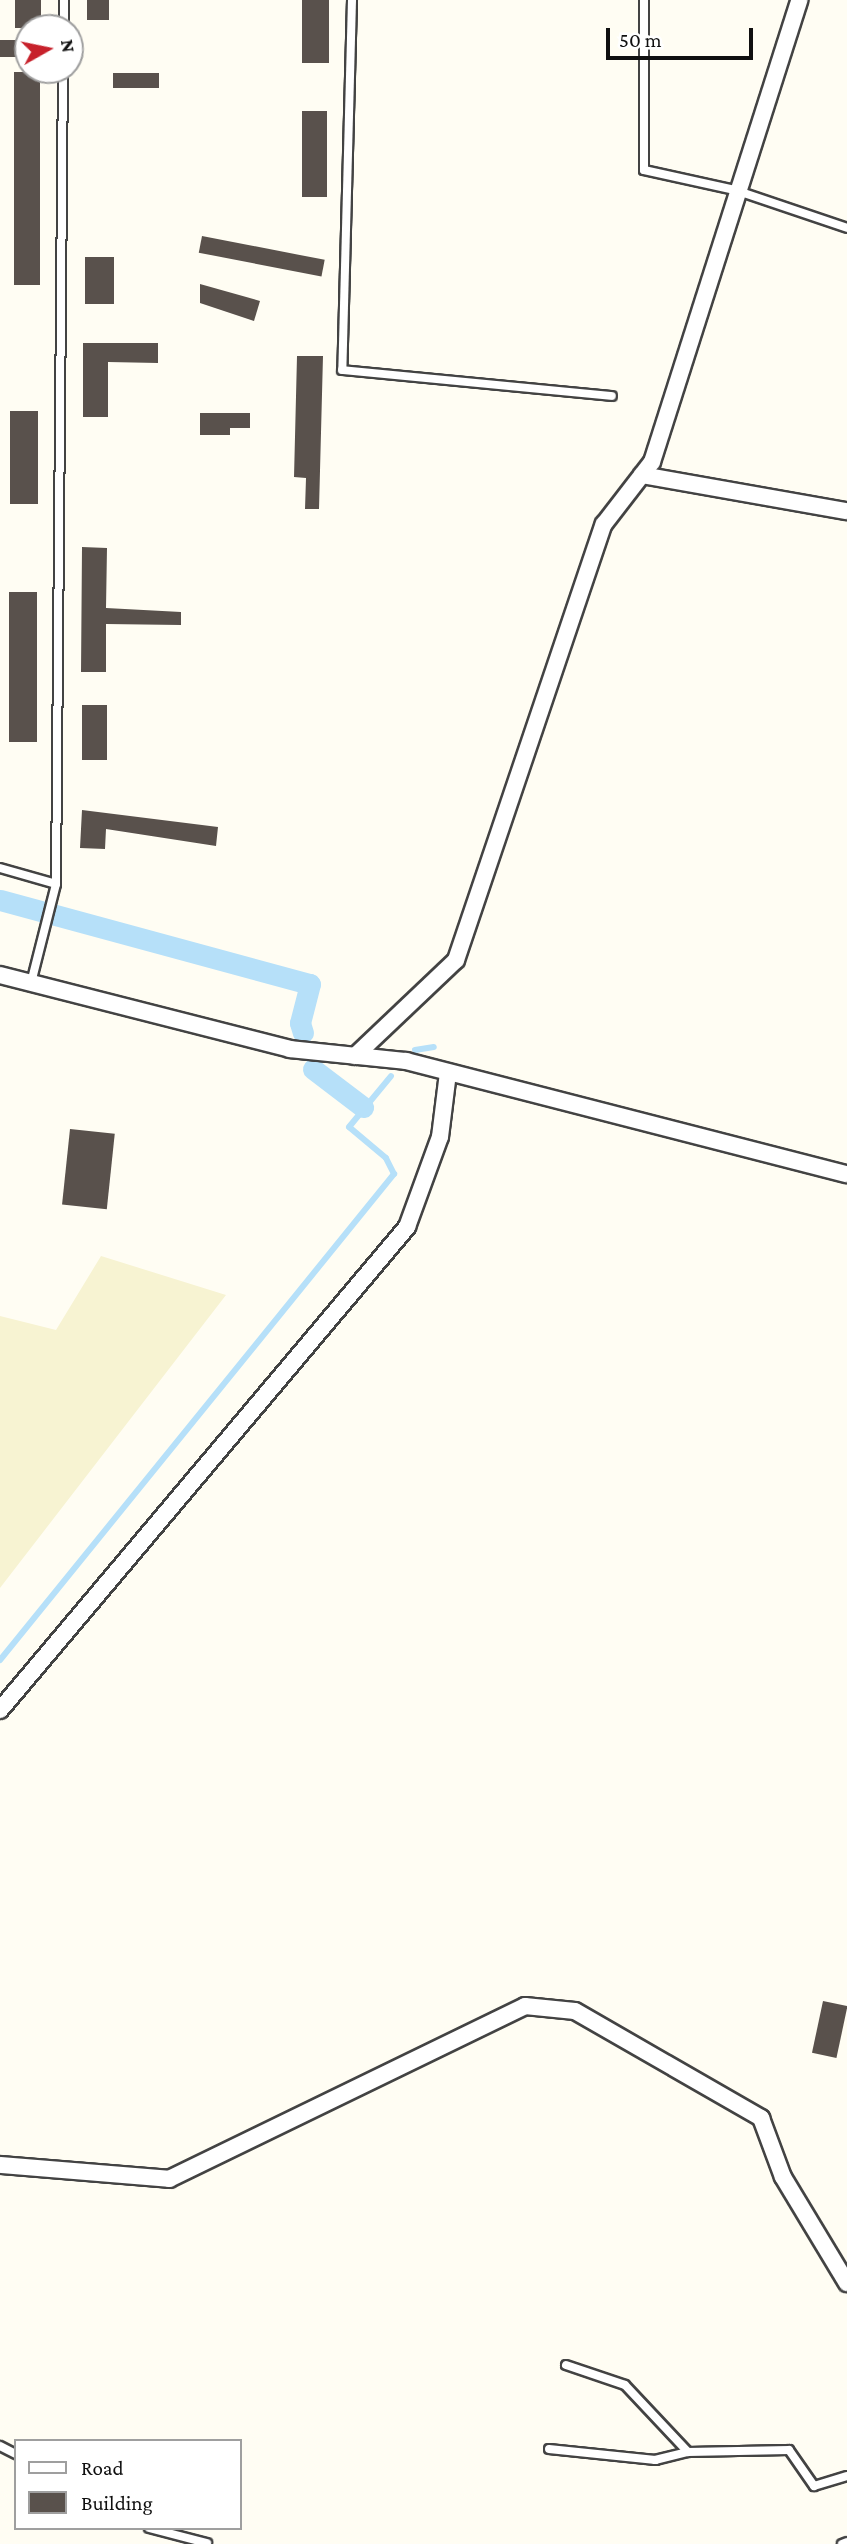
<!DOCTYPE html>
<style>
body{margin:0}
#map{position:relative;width:847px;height:2544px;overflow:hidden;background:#fffdf3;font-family:"Crimson Pro",serif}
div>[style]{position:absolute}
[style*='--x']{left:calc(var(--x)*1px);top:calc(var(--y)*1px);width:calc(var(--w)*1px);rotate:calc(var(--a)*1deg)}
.farmland>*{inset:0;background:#f7f3d2}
.stream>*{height:6px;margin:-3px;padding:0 3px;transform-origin:3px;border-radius:3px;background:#b6e0f9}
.canal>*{height:21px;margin:-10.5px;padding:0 10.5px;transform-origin:10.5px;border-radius:10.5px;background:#b6e0f9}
.building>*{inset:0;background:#59514c;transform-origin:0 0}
.roads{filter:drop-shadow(2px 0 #434343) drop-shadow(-2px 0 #434343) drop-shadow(0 2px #434343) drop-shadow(0 -2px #434343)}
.service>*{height:8px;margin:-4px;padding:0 4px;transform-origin:4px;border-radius:4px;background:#fff}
.minor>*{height:16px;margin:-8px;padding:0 8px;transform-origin:8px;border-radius:8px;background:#fff}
span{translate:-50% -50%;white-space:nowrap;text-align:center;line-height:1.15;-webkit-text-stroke:7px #fff;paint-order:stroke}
.legend{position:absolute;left:14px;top:2439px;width:228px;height:91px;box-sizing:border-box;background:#fff;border:2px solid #9f9f9f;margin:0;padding:9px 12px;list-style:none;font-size:21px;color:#101010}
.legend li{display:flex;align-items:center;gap:14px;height:35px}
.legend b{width:35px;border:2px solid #9f9f9f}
.north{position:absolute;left:14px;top:14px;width:70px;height:70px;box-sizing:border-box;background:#fff;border:2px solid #9f9f9f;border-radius:50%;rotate:81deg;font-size:19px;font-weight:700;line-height:28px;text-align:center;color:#101010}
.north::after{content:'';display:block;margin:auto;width:24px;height:32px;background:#c7212b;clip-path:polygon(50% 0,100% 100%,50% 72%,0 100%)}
.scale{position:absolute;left:606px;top:28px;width:147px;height:32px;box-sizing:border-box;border:4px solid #101010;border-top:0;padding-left:9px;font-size:21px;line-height:24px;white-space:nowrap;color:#101010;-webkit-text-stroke:5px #fff;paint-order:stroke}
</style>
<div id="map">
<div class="farmland">
<div style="clip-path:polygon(101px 1256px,226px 1295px,0 1588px,0 1316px,56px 1330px)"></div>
</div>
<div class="stream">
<div style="--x:415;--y:1050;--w:19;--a:-9"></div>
<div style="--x:0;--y:1660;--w:626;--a:-50.97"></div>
<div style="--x:394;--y:1174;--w:18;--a:-117"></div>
<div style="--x:386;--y:1158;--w:48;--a:-140"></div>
<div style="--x:349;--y:1127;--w:66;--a:-50.5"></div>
</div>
<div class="canal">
<div style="--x:0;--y:900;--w:321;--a:15.2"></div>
<div style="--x:310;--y:984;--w:40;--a:104.4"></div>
<div style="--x:300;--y:1023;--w:10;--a:73"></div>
<div style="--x:313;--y:1069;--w:63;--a:37.2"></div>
</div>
<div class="building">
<div style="left:15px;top:0;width:26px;height:28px"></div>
<div style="left:87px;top:0;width:22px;height:20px"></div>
<div style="left:302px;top:0;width:27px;height:63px"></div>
<div style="left:28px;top:40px;width:17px;height:28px;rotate:90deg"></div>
<div style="left:40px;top:72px;width:213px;height:26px;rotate:90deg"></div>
<div style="left:113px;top:73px;width:46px;height:15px"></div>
<div style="left:302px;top:111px;width:25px;height:86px"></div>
<div style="left:202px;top:236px;width:125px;height:17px;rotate:11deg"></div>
<div style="left:85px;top:257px;width:29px;height:47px"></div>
<div style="clip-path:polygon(200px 284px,260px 301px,254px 321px,200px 303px)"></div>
<div style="clip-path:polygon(83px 343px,158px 343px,158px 363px,108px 362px,108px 417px,83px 417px)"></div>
<div style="clip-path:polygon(297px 356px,323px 356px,319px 509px,305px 509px,306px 478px,294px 477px)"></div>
<div style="left:10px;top:411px;width:28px;height:93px"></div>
<div style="clip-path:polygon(200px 413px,250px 413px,250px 428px,230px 428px,230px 435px,200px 435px)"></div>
<div style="clip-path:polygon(82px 547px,107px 548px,106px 608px,181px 612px,181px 625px,106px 624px,106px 672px,81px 672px)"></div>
<div style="left:9px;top:592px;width:28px;height:150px"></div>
<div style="left:82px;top:705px;width:25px;height:55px"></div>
<div style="clip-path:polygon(82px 810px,218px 827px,216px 846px,106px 829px,105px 849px,80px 848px)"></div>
<div style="left:70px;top:1129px;width:45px;height:76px;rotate:6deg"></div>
<div style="left:823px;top:2001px;width:25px;height:53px;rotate:12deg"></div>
</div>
<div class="roads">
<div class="service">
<div style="--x:352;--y:0;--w:370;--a:91.5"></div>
<div style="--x:342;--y:370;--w:271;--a:5.5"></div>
<div style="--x:644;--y:0;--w:170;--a:90"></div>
<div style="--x:644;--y:170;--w:93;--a:12.4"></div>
<div style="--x:735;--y:190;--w:118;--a:18.7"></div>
<div style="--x:64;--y:28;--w:28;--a:-90"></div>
<div style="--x:0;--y:868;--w:58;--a:15.9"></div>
<div style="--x:31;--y:983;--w:102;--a:-75.8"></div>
<div style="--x:56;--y:884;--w:814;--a:-89.51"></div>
<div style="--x:566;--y:2365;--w:62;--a:18.7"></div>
<div style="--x:625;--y:2385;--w:92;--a:46.8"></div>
<div style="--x:0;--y:2446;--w:18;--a:27"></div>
<div style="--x:549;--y:2449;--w:107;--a:5.9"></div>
<div style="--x:655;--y:2460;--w:34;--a:-14"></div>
<div style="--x:688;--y:2452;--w:101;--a:-1.1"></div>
<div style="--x:789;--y:2450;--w:44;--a:55.2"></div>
<div style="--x:814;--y:2486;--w:34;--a:-17"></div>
<div style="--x:149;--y:2528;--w:60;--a:14.5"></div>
<div style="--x:842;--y:2544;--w:5;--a:-22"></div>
</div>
<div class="minor">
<div style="--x:642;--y:475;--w:208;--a:10"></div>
<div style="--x:0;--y:975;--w:299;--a:14.3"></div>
<div style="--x:290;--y:1049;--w:117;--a:5.9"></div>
<div style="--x:406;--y:1061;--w:455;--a:14.4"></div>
<div style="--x:355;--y:1056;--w:139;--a:-43.5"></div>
<div style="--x:456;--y:960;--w:460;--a:-71.3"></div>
<div style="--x:604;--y:524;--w:78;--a:-52.3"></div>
<div style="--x:652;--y:462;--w:485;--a:-72.3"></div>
<div style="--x:0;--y:1710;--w:632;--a:-49.88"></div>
<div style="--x:407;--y:1227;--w:96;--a:-69.9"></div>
<div style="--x:440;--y:1137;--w:64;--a:-82.9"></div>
<div style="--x:0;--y:2165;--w:170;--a:4.7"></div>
<div style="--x:169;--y:2179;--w:396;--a:-25.9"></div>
<div style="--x:525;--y:2006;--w:50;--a:5.7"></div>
<div style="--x:575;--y:2011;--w:215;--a:29.9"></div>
<div style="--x:761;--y:2118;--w:63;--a:69.6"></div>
<div style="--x:783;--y:2177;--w:124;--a:58.9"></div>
</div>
</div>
<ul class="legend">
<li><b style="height:9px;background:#fff"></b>Road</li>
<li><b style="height:19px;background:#59514c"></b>Building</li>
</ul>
<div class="north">N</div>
<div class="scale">50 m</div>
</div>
